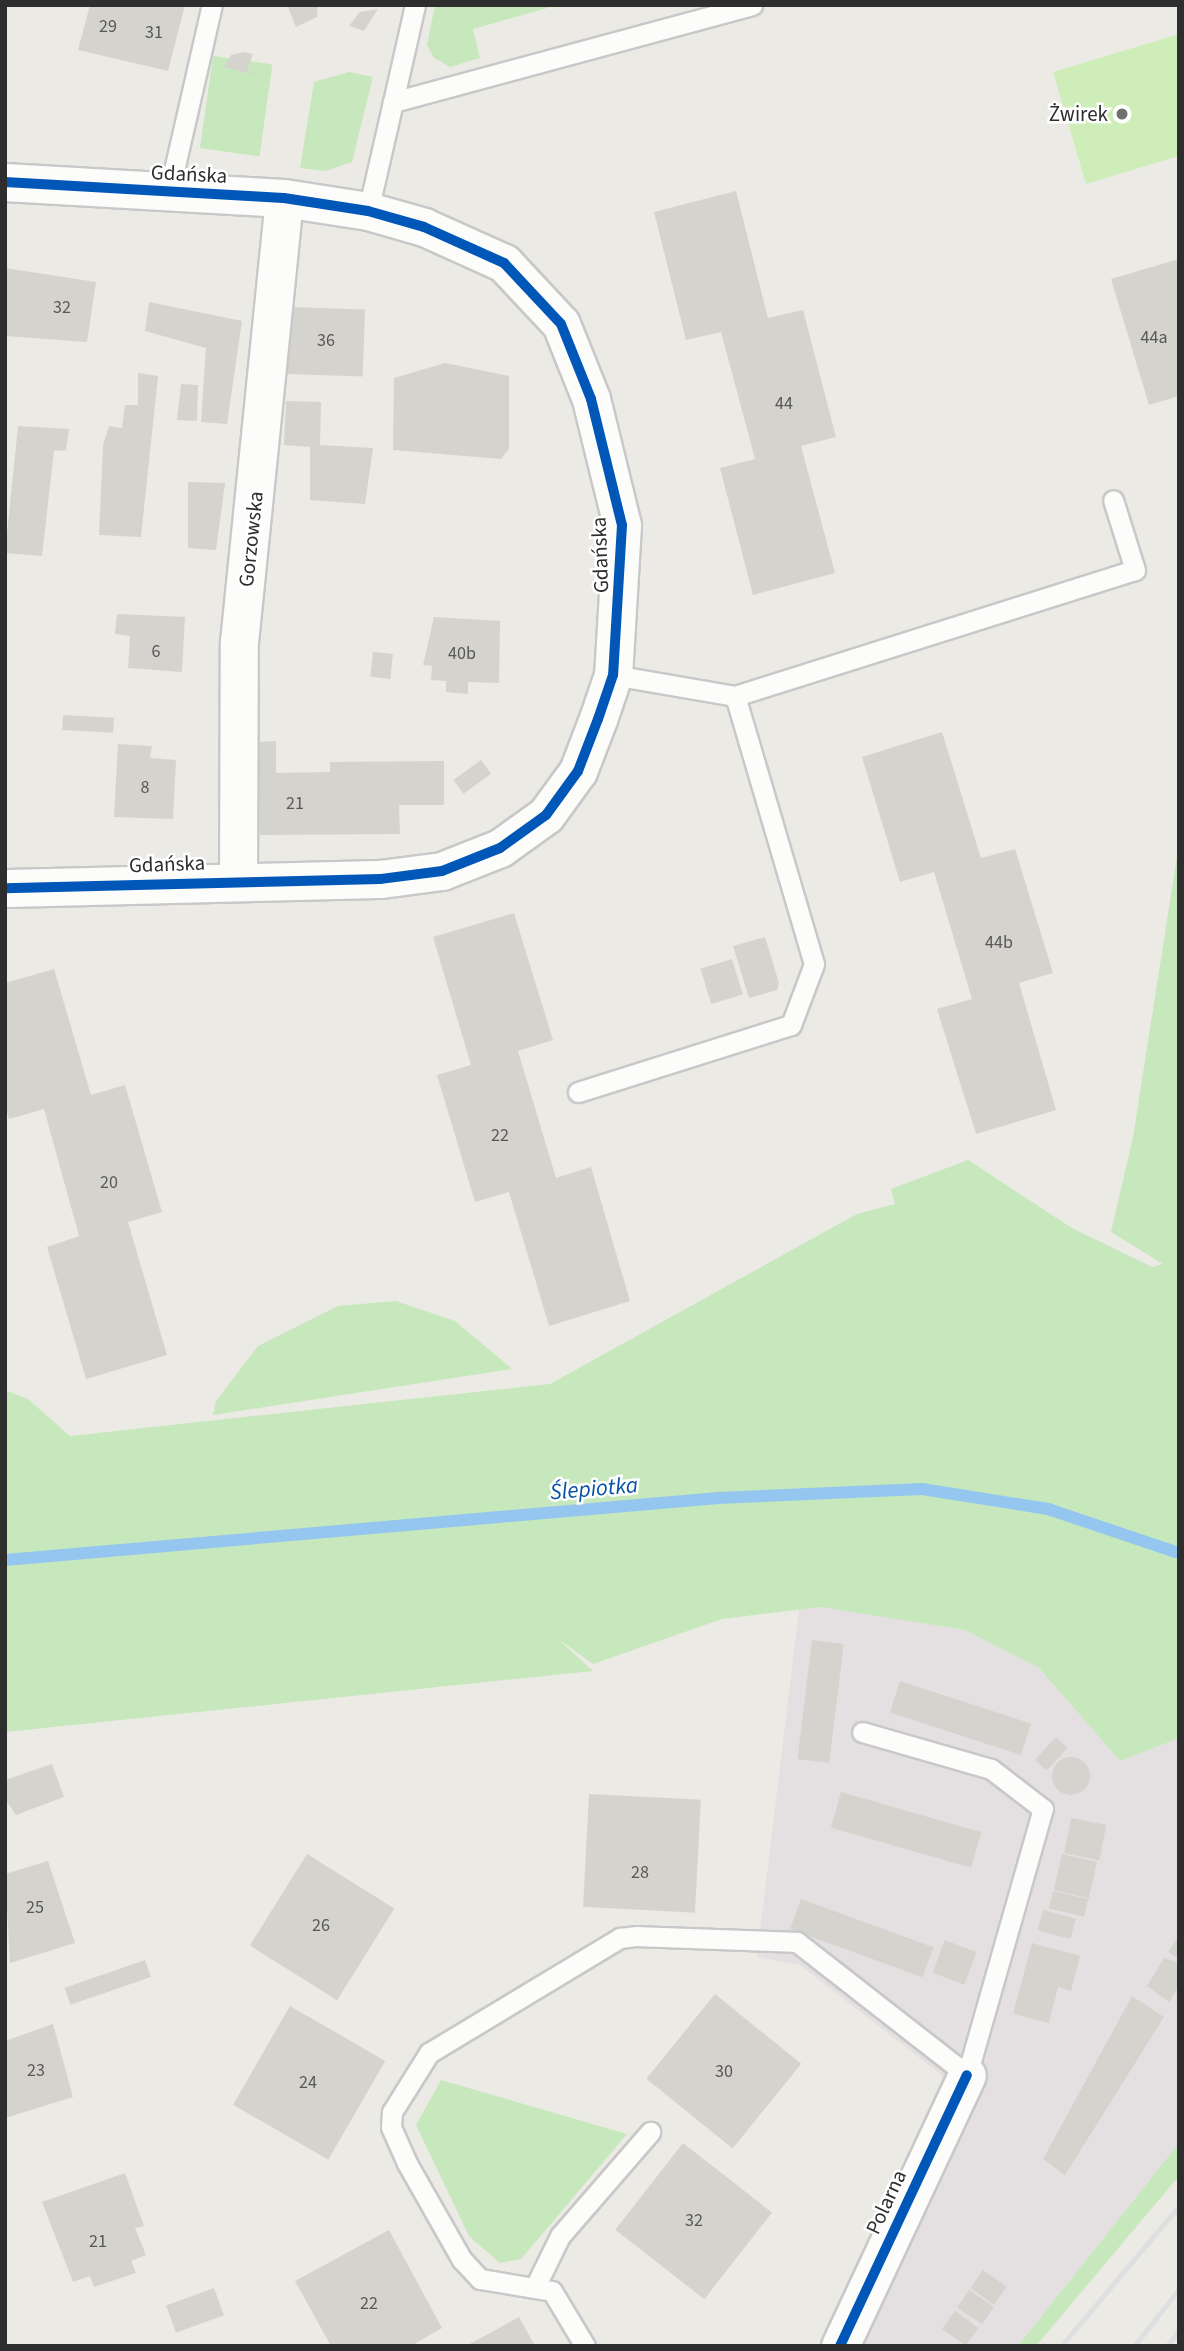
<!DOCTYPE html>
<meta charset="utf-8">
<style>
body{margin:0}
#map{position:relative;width:1184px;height:2351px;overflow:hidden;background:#eceae4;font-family:"Source Sans 3",sans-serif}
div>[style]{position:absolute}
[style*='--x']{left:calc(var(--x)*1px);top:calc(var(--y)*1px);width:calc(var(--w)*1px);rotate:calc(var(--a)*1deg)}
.industrial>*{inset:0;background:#e4e0e2}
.green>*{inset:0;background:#c6e8bc;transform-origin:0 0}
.pitch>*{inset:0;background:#cfedb9}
.stream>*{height:12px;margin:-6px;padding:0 6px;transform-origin:6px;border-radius:6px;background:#95c6f0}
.building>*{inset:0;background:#d5d3ce;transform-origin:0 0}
.round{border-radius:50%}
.roads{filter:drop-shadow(2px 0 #c9c8c9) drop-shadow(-2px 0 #c9c8c9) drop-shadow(0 2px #c9c8c9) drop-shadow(0 -2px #c9c8c9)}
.lane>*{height:19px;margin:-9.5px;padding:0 9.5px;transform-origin:9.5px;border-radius:9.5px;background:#fcfcfb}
.street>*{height:37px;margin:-18.5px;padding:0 18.5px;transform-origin:18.5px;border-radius:18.5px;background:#fcfcfb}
.rail>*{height:5px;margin:-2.5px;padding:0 2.5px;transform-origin:2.5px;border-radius:2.5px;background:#dfdfe1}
.cycleway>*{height:10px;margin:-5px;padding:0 5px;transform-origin:5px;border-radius:5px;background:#0057b8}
.dots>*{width:19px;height:19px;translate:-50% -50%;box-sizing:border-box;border:4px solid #fff;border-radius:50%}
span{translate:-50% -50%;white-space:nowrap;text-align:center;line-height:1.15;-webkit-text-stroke:5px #fff;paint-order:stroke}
.number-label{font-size:18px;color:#585857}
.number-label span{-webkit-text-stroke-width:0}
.poi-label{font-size:21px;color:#2e2e2e}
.right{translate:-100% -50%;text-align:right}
.street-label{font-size:21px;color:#2e2e2e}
.water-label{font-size:23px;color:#0751a8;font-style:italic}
.frame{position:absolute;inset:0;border:7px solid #2e2e2e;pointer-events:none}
</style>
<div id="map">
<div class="industrial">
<div style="clip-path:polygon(820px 1607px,965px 1630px,1039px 1668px,1120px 1761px,1172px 1736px,1179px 1738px,1179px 2143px,1018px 2346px,848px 2346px,943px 2076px,800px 1965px,757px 1957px,799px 1609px)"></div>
</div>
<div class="green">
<div style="clip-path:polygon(435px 5px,558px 5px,473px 29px,480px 58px,450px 67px,434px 58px,427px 45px)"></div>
<div style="left:213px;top:56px;width:60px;height:93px;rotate:8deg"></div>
<div style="clip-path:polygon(349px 72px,373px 77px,352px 162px,326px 171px,300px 168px,314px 82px)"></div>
<div style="clip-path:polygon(1179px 844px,1179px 1738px,1120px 1761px,1039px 1668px,965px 1630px,820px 1607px,722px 1619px,593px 1664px,558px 1639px,593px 1671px,5px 1732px,5px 1390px,28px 1399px,70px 1436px,550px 1384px,857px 1214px,895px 1204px,891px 1189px,968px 1160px,1072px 1228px,1152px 1267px,1163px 1264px,1111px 1232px,1133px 1137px)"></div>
<div style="clip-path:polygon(396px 1301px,455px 1321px,512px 1369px,213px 1415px,216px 1401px,258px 1346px,338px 1306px)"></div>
<div style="clip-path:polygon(441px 2080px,627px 2134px,521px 2259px,500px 2263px,469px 2236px,416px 2125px)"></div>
<div style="clip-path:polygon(1179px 2143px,1179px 2176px,1036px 2346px,1018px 2346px)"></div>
</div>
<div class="pitch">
<div style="clip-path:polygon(1179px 34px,1179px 156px,1086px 184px,1053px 72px)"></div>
</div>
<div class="stream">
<div style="--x:5;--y:1560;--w:716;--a:-4.97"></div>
<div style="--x:718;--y:1498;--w:204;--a:-2.5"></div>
<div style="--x:922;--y:1489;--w:128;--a:9"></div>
<div style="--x:1048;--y:1509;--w:138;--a:18.6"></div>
</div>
<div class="building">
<div style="clip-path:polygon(90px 5px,185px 5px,168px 71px,78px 50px)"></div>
<div style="clip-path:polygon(287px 5px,318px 5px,317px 17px,296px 27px)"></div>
<div style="clip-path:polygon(378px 9px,364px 31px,349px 26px,360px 12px)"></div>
<div style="clip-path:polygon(243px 52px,253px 54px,247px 71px,254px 75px,224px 67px,231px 55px)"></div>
<div style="clip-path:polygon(736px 191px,768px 318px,803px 310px,836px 437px,801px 446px,835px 573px,753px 595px,720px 468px,755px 459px,721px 332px,686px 340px,654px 212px)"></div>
<div style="clip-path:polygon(1179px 259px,1179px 396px,1149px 405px,1111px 279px)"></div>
<div style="clip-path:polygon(5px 268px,96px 282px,87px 342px,5px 336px)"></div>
<div style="clip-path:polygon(149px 302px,242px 321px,227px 424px,201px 422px,206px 348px,145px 331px)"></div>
<div style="left:290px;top:307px;width:75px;height:67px;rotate:2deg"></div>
<div style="clip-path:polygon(445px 363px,509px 376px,509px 449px,501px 459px,393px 450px,394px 378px)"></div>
<div style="clip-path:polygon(138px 373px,158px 376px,141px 537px,99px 535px,103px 445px,109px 426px,122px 428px,125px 405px,138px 405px)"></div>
<div style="clip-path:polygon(181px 384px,198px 385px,197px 421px,177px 420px)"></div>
<div style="clip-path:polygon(286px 401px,321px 402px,320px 445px,373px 448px,365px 504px,310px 500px,310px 447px,284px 445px)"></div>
<div style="clip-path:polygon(18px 426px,69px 429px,66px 450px,54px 451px,42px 556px,5px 553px)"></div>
<div style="clip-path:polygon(188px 482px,225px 483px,216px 550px,188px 548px)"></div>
<div style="clip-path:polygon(117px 614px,185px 617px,182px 672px,128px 668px,130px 636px,115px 634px)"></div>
<div style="clip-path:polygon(434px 617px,500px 621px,499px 683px,468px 682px,468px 694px,446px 692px,446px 681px,431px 680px,432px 666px,423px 665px)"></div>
<div style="left:373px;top:652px;width:20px;height:25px;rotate:6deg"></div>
<div style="left:63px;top:715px;width:51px;height:15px;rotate:3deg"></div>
<div style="clip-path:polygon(942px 732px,981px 858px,1015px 849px,1053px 973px,1019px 983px,1056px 1110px,976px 1134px,937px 1009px,972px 999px,934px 872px,900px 882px,862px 757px)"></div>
<div style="clip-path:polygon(276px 741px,276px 773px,330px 772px,330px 762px,444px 761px,444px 805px,399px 805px,400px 834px,260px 835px,258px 742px)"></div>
<div style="clip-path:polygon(118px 744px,152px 746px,150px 758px,176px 760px,173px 819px,114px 817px)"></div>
<div style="left:481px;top:760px;width:17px;height:34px;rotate:54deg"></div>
<div style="clip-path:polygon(514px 913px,553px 1040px,518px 1051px,556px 1178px,591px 1167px,630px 1301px,549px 1326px,509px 1192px,475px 1202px,437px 1075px,471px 1065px,433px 937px)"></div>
<div style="clip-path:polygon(765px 937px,779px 983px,777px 990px,749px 998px,733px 946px)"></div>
<div style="left:732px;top:959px;width:37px;height:33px;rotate:73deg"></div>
<div style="clip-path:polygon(54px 969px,91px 1095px,125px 1085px,162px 1212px,128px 1222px,167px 1355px,86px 1379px,47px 1247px,79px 1236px,44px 1109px,9px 1119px,5px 1105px,5px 983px)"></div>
<div style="left:812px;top:1640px;width:32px;height:120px;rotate:7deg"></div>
<div style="left:900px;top:1681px;width:138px;height:33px;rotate:18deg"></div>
<div style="left:1056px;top:1737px;width:16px;height:31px;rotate:43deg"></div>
<div class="round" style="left:1052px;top:1757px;width:38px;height:38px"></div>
<div style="clip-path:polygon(52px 1764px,64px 1797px,16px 1815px,5px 1799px,5px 1780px)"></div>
<div style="left:841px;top:1792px;width:146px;height:37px;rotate:16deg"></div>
<div style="left:589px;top:1794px;width:112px;height:113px;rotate:3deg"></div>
<div style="left:1071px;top:1818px;width:36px;height:36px;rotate:11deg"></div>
<div style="left:307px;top:1854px;width:103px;height:108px;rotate:32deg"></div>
<div style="left:1062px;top:1854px;width:36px;height:37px;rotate:13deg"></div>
<div style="clip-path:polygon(48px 1861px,75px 1943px,10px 1963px,5px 1874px)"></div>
<div style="left:1053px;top:1891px;width:36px;height:18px;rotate:13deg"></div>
<div style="left:801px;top:1899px;width:141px;height:32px;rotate:20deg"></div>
<div style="left:1043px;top:1910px;width:34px;height:21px;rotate:15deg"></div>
<div style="clip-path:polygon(1179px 1935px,1179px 1959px,1168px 1952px)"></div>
<div style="left:945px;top:1940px;width:34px;height:35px;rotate:21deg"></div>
<div style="clip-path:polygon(1032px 1943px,1080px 1956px,1071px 1991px,1058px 1987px,1049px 2023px,1013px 2014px)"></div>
<div style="clip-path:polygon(1164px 1958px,1179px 1963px,1179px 1986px,1169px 2002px,1147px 1986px)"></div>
<div style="left:145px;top:1960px;width:18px;height:85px;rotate:71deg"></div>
<div style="left:715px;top:1994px;width:111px;height:109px;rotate:39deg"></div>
<div style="clip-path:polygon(1132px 1996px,1164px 2017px,1065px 2175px,1043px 2159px)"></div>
<div style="left:290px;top:2006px;width:110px;height:114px;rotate:30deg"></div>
<div style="clip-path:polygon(53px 2024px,73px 2097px,5px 2118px,5px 2041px)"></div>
<div style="left:683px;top:2143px;width:113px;height:110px;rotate:38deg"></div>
<div style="clip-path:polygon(125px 2173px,144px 2226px,135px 2228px,146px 2255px,131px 2261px,136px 2273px,94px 2287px,90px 2276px,73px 2282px,42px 2202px)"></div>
<div style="clip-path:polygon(389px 2230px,442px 2328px,411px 2346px,331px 2346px,295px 2281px)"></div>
<div style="left:983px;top:2270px;width:29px;height:22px;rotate:35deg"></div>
<div style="left:214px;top:2288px;width:29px;height:51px;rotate:70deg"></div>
<div style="left:969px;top:2290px;width:30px;height:21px;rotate:34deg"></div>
<div style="left:955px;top:2311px;width:29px;height:22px;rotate:36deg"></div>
<div style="clip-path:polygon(519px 2317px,535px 2346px,466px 2346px)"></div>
</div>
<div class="roads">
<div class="lane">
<div style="--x:393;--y:102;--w:99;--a:-77.2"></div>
<div style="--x:169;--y:192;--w:192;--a:-77.1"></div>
<div style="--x:368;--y:211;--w:112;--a:-77.1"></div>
<div style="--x:393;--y:102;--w:372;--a:-15.1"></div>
<div style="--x:613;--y:675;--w:124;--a:9.8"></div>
<div style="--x:735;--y:696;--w:419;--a:-17.5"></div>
<div style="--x:1135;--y:570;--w:73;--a:-107.4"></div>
<div style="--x:578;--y:1092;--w:223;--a:-17.5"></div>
<div style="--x:791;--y:1025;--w:65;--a:-69.3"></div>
<div style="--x:814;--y:964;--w:279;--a:-106.4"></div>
<div style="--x:536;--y:2285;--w:55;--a:-63.9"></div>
<div style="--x:560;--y:2236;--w:138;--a:-49.1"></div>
<div style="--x:585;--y:2346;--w:64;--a:-121"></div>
<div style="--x:552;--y:2291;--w:73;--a:-170.5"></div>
<div style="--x:480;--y:2279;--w:26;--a:-133"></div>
<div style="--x:462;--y:2260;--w:112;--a:-119.6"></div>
<div style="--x:407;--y:2163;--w:39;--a:-114"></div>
<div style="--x:391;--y:2127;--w:15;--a:-86"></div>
<div style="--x:392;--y:2112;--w:70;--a:-57.9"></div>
<div style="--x:429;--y:2053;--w:223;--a:-31.1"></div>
<div style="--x:620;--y:1938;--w:17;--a:-7"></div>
<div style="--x:637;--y:1936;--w:160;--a:2.1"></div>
<div style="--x:797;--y:1942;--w:216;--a:38"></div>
<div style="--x:967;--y:2075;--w:277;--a:-74.1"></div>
<div style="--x:1043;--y:1809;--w:66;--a:-142.4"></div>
<div style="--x:991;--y:1769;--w:134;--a:-164"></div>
</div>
<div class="street">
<div style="--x:5;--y:182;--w:279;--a:3.3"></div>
<div style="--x:284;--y:198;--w:85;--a:8.8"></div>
<div style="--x:368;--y:211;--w:58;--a:15.9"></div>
<div style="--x:424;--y:227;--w:88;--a:24.2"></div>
<div style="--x:504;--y:263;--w:83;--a:46.9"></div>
<div style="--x:561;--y:324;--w:81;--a:68.2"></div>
<div style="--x:591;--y:399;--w:130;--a:76.2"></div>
<div style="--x:622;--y:525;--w:150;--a:93.4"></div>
<div style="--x:613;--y:675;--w:46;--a:108.8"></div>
<div style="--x:598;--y:719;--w:56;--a:111"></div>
<div style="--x:578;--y:771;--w:54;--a:126"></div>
<div style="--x:546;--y:815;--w:57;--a:144.3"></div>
<div style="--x:500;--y:848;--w:62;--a:158.4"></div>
<div style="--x:442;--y:871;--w:63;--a:172.6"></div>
<div style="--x:380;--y:879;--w:375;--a:178.6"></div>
<div style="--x:238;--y:881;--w:239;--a:-89.8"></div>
<div style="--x:239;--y:642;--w:446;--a:-84.2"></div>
<div style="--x:840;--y:2346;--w:299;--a:-64.9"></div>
</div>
</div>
<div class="rail">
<div style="--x:1061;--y:2346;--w:183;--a:-49.9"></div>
<div style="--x:1134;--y:2346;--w:73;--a:-51.7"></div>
<div style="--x:1167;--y:2346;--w:20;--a:-53"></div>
</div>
<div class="cycleway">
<div style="--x:5;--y:182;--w:279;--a:3.3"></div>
<div style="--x:284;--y:198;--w:85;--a:8.8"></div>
<div style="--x:368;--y:211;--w:58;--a:15.9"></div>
<div style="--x:424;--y:227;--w:88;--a:24.2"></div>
<div style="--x:504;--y:263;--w:83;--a:46.9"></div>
<div style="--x:561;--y:324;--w:81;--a:68.2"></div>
<div style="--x:591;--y:399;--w:130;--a:76.2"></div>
<div style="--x:622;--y:525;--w:150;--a:93.4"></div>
<div style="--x:613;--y:675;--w:46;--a:108.8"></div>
<div style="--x:598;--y:719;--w:56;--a:111"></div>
<div style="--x:578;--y:771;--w:54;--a:126"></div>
<div style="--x:546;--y:815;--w:57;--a:144.3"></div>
<div style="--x:500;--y:848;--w:62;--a:158.4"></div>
<div style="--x:442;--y:871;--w:63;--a:172.6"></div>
<div style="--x:380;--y:879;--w:375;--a:178.6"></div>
<div style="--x:840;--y:2346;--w:299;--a:-64.9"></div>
</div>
<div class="dots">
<div style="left:1122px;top:114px;background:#70706e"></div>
</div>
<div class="number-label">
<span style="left:108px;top:27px">29</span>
<span style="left:154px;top:33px">31</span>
<span style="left:62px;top:308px">32</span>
<span style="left:1154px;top:338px">44a</span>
<span style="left:326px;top:341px">36</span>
<span style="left:784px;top:404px">44</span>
<span style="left:156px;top:652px">6</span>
<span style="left:462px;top:654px">40b</span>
<span style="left:145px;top:788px">8</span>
<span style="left:295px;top:804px">21</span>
<span style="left:999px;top:943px">44b</span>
<span style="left:500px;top:1136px">22</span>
<span style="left:109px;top:1183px">20</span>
<span style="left:640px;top:1873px">28</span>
<span style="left:35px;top:1908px">25</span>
<span style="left:321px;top:1926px">26</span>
<span style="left:36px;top:2071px">23</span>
<span style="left:724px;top:2072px">30</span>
<span style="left:308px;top:2083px">24</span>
<span style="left:694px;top:2221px">32</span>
<span style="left:98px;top:2242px">21</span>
<span style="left:369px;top:2304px">22</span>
</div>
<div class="poi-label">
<span class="right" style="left:1108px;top:114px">Żwirek</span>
</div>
<div class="street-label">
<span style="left:189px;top:174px;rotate:3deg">Gdańska</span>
<span style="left:251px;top:539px;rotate:-84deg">Gorzowska</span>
<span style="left:600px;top:555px;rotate:-92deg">Gdańska</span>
<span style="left:167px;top:864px;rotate:-2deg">Gdańska</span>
<span style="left:886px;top:2202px;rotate:-65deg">Polarna</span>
</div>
<div class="water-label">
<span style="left:594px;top:1489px;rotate:-5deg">Ślepiotka</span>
</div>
<div class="frame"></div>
</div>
